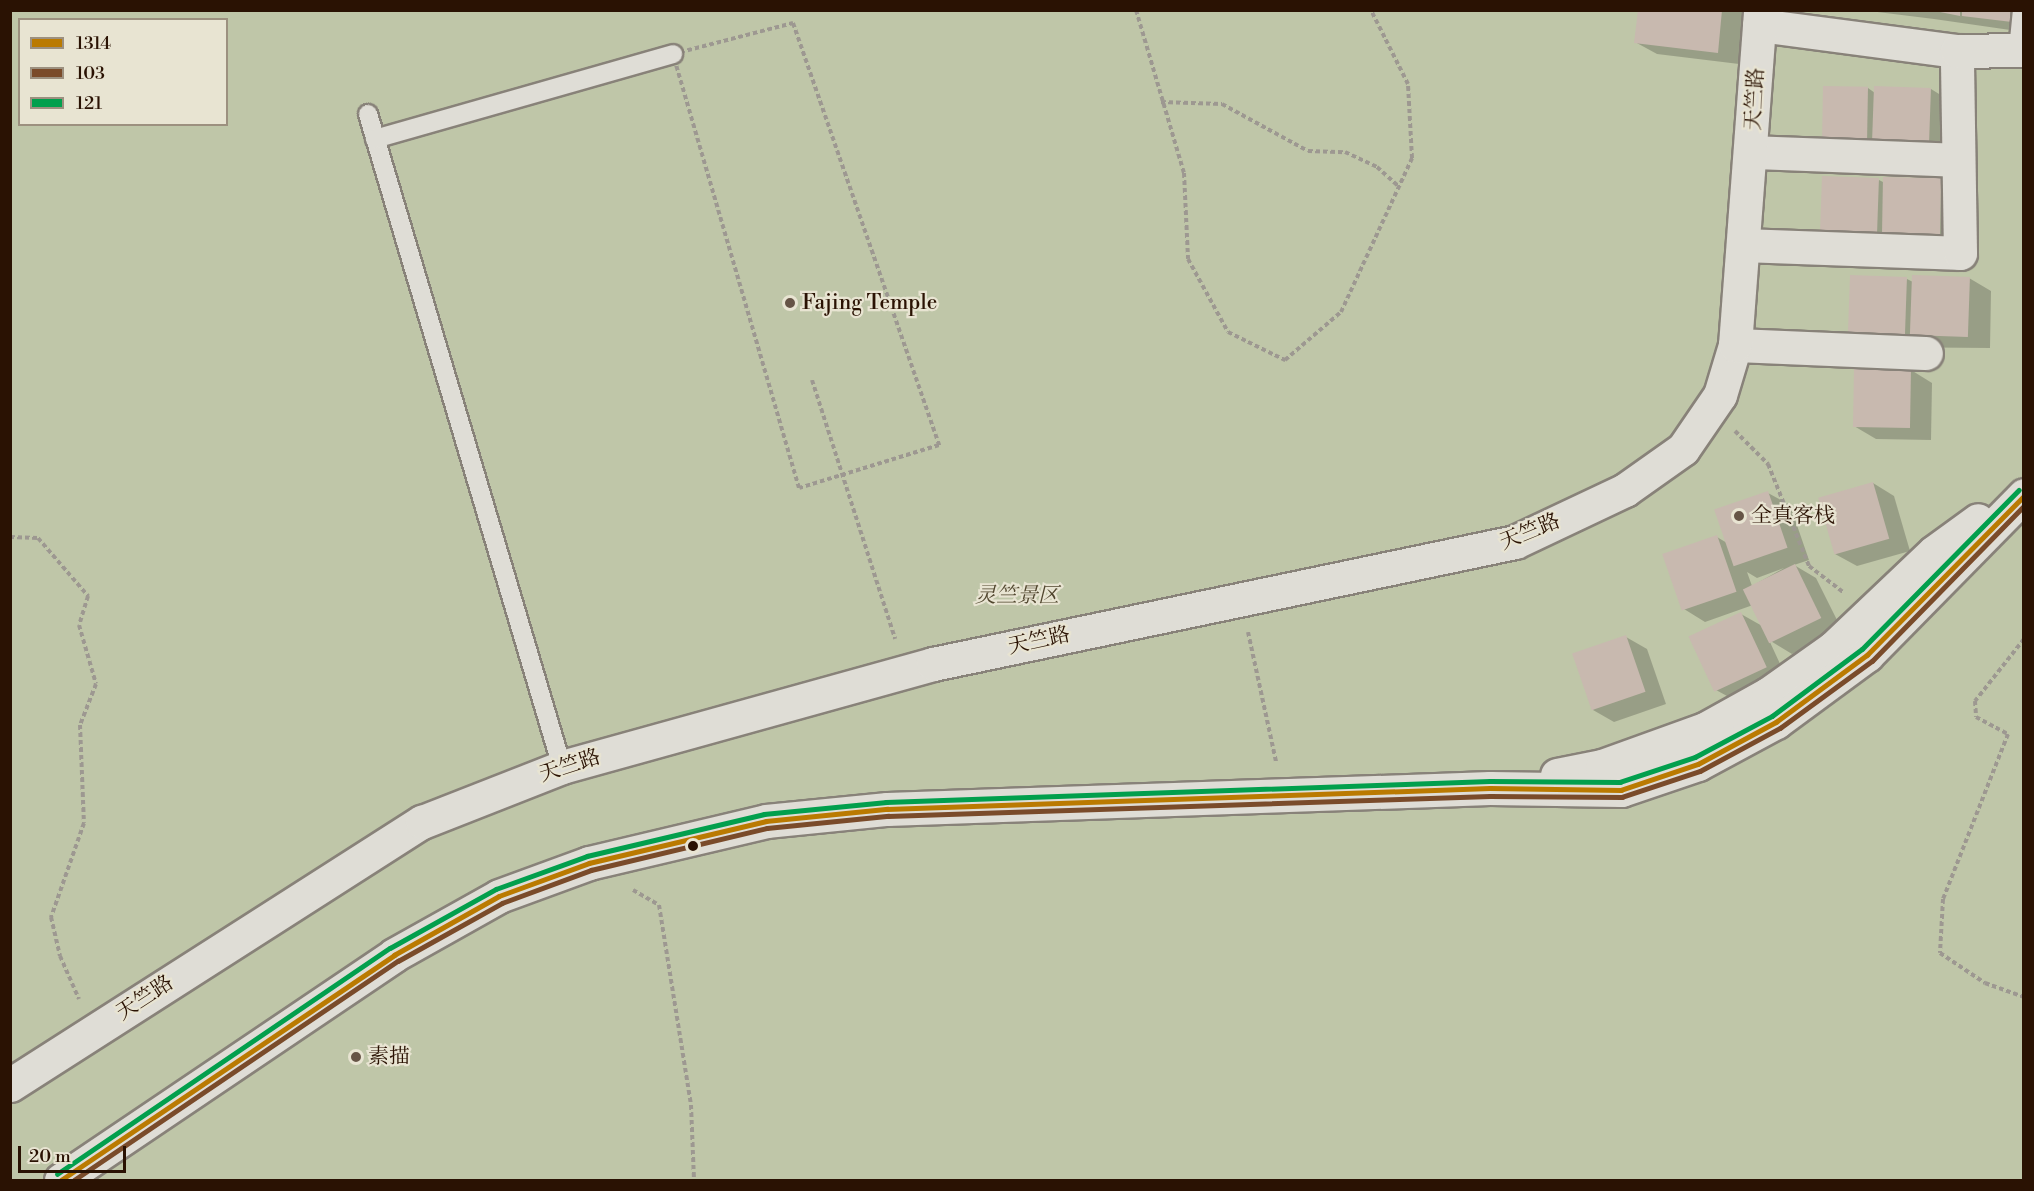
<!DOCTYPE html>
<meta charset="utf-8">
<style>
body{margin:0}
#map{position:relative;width:2034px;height:1191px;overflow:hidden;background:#d4d0c2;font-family:"Libre Bodoni","Noto Serif SC",serif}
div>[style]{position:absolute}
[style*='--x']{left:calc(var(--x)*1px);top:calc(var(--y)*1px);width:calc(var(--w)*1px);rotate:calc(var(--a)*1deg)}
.green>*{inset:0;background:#bfc6a8}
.shadow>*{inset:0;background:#0003}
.building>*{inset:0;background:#c8b9af;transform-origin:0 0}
.path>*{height:4px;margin-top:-2px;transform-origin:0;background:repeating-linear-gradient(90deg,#9d9891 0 4.5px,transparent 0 7.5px)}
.roads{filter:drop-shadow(2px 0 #888279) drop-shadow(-2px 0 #888279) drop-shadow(0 2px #888279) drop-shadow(0 -2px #888279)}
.service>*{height:18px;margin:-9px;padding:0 9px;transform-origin:9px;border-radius:9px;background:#dfddd6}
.minor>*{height:33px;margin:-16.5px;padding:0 16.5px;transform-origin:16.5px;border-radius:16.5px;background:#dfddd6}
.secondary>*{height:33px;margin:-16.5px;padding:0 16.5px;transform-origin:16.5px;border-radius:16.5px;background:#dfddd6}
.bus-1>*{height:4.5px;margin:-2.25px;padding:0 2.25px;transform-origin:2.25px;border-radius:2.25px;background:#ba7a01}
.bus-2>*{height:4.5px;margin:-2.25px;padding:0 2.25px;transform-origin:2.25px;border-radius:2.25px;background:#7a4b2a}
.bus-3>*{height:4.5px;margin:-2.25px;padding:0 2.25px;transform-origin:2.25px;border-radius:2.25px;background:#029f4d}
.dots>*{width:16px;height:16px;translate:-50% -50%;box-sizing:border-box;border:3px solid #e8e4d2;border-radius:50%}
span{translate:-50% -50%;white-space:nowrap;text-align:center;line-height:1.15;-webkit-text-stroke:4.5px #e8e4d2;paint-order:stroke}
.street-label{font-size:21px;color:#2a1203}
.poi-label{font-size:21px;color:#2a1203}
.left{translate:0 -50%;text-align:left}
.park-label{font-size:21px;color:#51462e;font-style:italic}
.frame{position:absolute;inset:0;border:12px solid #2a1203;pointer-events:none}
.legend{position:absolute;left:18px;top:18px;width:210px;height:108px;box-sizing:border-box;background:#e8e4d2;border:2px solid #9c907f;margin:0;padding:8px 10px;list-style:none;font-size:18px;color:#2a1203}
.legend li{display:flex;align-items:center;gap:12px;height:30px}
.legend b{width:30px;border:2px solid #9c907f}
.scale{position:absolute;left:18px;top:1146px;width:108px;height:27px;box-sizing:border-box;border:3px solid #2a1203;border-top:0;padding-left:8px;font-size:18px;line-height:21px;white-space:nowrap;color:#2a1203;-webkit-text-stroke:4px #e8e4d2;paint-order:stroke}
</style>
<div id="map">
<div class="green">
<div style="clip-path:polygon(evenodd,10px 11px,2023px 11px,2023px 1180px,11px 1180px,10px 11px,20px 20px,226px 20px,226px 124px,20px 124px,20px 20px)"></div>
</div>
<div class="shadow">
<div style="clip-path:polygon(1639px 10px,1742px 10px,1745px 12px,1739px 64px,1657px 54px,1635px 42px)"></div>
<div style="clip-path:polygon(1861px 10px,2024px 10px,2024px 32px,1934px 19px)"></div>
<div style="clip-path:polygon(1868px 88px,1875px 93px,1931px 89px,1952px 102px,1951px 159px,1845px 152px)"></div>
<div style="clip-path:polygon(1879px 180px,1885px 183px,1940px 180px,1962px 192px,1960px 250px,1843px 248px)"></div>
<div style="clip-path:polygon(1969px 278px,1991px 291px,1990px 348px,1871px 347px,1907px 279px,1913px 282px)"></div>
<div style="clip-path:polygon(1911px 370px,1932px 383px,1931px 440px,1876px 439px,1854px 426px)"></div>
<div style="clip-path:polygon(1873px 483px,1894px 496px,1910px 551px,1857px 566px,1835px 554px)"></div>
<div style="clip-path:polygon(evenodd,1768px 493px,1790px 505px,1809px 560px,1794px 565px,1816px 578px,1842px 630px,1792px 654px,1769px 640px,1787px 679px,1738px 702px,1716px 690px,1741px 614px,1764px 627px,1753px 605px,1705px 622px,1684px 609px,1717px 537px,1727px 543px,1768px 493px,1784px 568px,1752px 586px,1747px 572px,1757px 578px,1784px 568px)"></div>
<div style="clip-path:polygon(1626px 637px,1647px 649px,1666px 704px,1614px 722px,1593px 710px)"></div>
</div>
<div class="building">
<div style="clip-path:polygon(1638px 10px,1722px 10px,1718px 53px,1634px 43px)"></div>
<div style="clip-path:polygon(1930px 10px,1960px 10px,1960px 16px)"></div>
<div style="clip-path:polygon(1962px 10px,2013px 10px,2012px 22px,1962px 16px)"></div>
<div style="left:1823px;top:86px;width:45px;height:54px;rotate:1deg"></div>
<div style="left:1874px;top:86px;width:57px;height:60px;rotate:2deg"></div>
<div style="left:1822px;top:176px;width:57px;height:60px;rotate:2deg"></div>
<div style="left:1883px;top:177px;width:58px;height:60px;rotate:1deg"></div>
<div style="left:1850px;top:275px;width:57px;height:60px;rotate:2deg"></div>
<div style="left:1912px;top:275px;width:58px;height:60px;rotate:2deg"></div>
<div style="left:1854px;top:368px;width:57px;height:59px;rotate:1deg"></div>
<div style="left:1873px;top:482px;width:59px;height:57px;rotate:74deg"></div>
<div style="left:1768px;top:491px;width:60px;height:57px;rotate:71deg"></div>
<div style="left:1717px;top:535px;width:60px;height:58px;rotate:71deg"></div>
<div style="left:1795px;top:564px;width:60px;height:58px;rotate:64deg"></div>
<div style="left:1741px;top:612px;width:61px;height:58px;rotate:65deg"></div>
<div style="left:1626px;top:635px;width:60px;height:57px;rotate:71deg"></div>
</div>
<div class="path">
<div style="--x:1136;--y:10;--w:170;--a:73.6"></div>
<div style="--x:1184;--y:173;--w:86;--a:87.3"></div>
<div style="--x:1188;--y:259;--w:83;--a:61.3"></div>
<div style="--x:1228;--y:332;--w:64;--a:26.2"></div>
<div style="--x:1285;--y:360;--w:74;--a:-40.6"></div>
<div style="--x:1341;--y:312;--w:170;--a:-65.2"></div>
<div style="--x:1412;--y:158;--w:74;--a:-93.1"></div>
<div style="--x:1408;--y:84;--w:83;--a:-116.6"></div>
<div style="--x:793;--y:23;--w:447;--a:70.9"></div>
<div style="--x:939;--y:445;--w:146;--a:162.9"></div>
<div style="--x:799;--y:488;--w:452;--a:-106.2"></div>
<div style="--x:673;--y:54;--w:124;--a:-14.5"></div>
<div style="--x:1161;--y:102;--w:61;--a:1.9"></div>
<div style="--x:1222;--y:104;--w:98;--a:28.7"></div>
<div style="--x:1308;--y:151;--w:37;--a:2"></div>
<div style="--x:1345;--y:152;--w:35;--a:25"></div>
<div style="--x:1377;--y:167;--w:30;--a:42"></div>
<div style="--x:812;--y:380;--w:272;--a:72.2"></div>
<div style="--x:1735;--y:431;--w:47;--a:45"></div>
<div style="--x:1768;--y:464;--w:110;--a:68.1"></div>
<div style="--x:1809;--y:566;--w:43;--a:37.4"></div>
<div style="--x:10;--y:537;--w:28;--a:2"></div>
<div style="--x:38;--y:538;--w:77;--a:49.2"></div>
<div style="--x:88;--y:596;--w:30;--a:107"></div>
<div style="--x:79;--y:625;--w:61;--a:73.9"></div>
<div style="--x:96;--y:684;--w:44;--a:111.3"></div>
<div style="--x:80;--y:725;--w:98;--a:87.7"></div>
<div style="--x:84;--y:823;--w:100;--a:109.3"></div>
<div style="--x:51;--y:917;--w:40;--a:77"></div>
<div style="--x:60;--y:956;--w:47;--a:66.2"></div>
<div style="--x:1248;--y:632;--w:133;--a:77.8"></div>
<div style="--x:2024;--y:639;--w:79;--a:128.3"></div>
<div style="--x:1975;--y:701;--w:16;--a:86"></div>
<div style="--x:1976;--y:717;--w:36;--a:28"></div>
<div style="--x:2008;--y:734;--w:177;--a:111.5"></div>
<div style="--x:1943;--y:899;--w:54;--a:93.2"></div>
<div style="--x:1940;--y:953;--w:54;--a:33.7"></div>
<div style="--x:1985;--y:983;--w:41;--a:19.7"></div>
<div style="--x:633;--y:890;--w:30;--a:30"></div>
<div style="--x:659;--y:905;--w:203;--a:80.9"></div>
<div style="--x:691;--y:1105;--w:75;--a:87.7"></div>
</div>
<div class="roads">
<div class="service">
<div style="--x:2018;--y:50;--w:40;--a:-84.3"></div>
<div style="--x:368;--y:114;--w:681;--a:73.45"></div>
<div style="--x:375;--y:139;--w:310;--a:-15.9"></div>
</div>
<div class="minor">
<div style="--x:1759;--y:25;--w:200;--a:7.5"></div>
<div style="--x:1752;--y:152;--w:206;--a:2.2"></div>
<div style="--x:1745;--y:245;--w:215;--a:2.1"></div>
<div style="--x:1960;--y:253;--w:202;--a:-90.9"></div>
<div style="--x:1957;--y:51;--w:67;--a:-0.9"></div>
<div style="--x:1735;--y:345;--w:191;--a:2.4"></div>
<div style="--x:10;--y:1085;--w:489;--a:-32.6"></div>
<div style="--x:422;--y:822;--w:150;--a:-21.4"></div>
<div style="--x:562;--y:767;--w:385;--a:-15.5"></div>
<div style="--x:933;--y:664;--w:595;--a:-11.84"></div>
<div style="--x:1515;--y:542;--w:122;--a:-25.3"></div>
<div style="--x:1625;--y:490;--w:71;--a:-35.3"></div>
<div style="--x:1683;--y:449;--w:65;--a:-55.6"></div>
<div style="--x:1720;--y:395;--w:52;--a:-73.3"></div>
<div style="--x:1735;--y:345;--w:336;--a:-85.7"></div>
</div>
<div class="secondary">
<div style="--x:1557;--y:775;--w:46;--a:-11.3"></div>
<div style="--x:1602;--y:766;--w:109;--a:-19.8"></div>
<div style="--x:1705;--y:729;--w:72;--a:-29.1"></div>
<div style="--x:1768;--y:694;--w:80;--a:-35.3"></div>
<div style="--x:1833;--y:648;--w:139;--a:-43.5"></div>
<div style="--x:1934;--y:552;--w:54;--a:-36"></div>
<div style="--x:61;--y:1180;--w:402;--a:-34"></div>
<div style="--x:394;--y:955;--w:120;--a:-29.3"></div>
<div style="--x:499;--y:896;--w:96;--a:-20.1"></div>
<div style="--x:589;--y:863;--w:182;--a:-13.3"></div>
<div style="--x:766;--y:821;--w:122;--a:-5.7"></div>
<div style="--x:887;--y:809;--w:603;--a:-1.99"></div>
<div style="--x:1490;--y:788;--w:131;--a:0.9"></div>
<div style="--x:1621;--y:790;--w:81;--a:-18.7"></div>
<div style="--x:1698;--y:764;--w:89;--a:-28.3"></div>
<div style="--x:1776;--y:722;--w:113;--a:-36.4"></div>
<div style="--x:1867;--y:655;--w:224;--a:-45.5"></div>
</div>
</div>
<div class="bus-1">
<div style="--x:61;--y:1180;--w:402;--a:-34"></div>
<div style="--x:394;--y:955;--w:120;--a:-29.3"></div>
<div style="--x:499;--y:896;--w:96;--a:-20.1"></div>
<div style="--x:589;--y:863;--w:182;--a:-13.3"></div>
<div style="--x:766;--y:821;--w:122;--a:-5.7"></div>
<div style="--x:887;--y:809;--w:603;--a:-1.99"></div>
<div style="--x:1490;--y:788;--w:131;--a:0.9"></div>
<div style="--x:1621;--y:790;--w:81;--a:-18.7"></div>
<div style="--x:1698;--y:764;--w:89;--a:-28.3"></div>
<div style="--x:1776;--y:722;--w:113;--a:-36.4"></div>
<div style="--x:1867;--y:655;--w:223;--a:-45.4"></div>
</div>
<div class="bus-2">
<div style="--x:74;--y:1180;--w:391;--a:-34.1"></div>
<div style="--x:398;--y:961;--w:119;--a:-29.1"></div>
<div style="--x:502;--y:903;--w:95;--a:-20.3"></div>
<div style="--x:591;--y:870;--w:181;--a:-13.4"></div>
<div style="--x:767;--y:828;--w:122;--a:-5.7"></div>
<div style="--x:888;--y:816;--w:602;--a:-1.9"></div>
<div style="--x:1490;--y:796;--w:132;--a:0.4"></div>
<div style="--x:1622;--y:797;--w:82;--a:-18.4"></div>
<div style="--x:1700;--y:771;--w:91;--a:-28.3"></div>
<div style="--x:1780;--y:728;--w:114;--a:-36.1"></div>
<div style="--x:1872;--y:661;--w:217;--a:-45.6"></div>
</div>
<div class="bus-3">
<div style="--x:57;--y:1174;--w:402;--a:-34.2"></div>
<div style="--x:390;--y:948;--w:121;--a:-29.1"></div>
<div style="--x:496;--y:889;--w:97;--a:-19.9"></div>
<div style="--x:587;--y:856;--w:182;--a:-13.3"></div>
<div style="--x:764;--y:814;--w:123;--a:-5.6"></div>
<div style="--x:886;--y:802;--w:604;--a:-1.99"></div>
<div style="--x:1490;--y:781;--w:130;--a:0.4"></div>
<div style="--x:1620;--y:782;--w:79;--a:-18.4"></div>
<div style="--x:1695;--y:757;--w:87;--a:-28"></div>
<div style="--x:1772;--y:716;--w:112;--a:-36.7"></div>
<div style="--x:1862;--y:649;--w:223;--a:-45.4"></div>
</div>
<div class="dots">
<div style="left:790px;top:303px;background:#665446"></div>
<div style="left:1739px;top:516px;background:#665446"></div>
<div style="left:693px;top:846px;background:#2a1203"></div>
<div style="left:356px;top:1057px;background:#665446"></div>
</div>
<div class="street-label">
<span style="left:1755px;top:99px;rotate:-87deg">天竺路</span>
<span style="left:1530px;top:532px;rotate:-22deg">天竺路</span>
<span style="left:1039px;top:641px;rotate:-12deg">天竺路</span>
<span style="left:570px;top:766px;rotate:-18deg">天竺路</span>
<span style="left:145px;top:998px;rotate:-33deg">天竺路</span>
</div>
<div class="poi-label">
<span class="left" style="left:802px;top:303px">Fajing Temple</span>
<span class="left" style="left:1751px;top:516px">全真客栈</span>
<span class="left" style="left:368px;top:1057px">素描</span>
</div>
<div class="park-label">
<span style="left:1017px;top:596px">灵竺景区</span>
</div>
<div class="frame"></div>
<ul class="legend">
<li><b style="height:8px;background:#ba7a01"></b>1314</li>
<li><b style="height:8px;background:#7a4b2a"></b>103</li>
<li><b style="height:8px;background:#029f4d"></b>121</li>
</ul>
<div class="scale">20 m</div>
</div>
